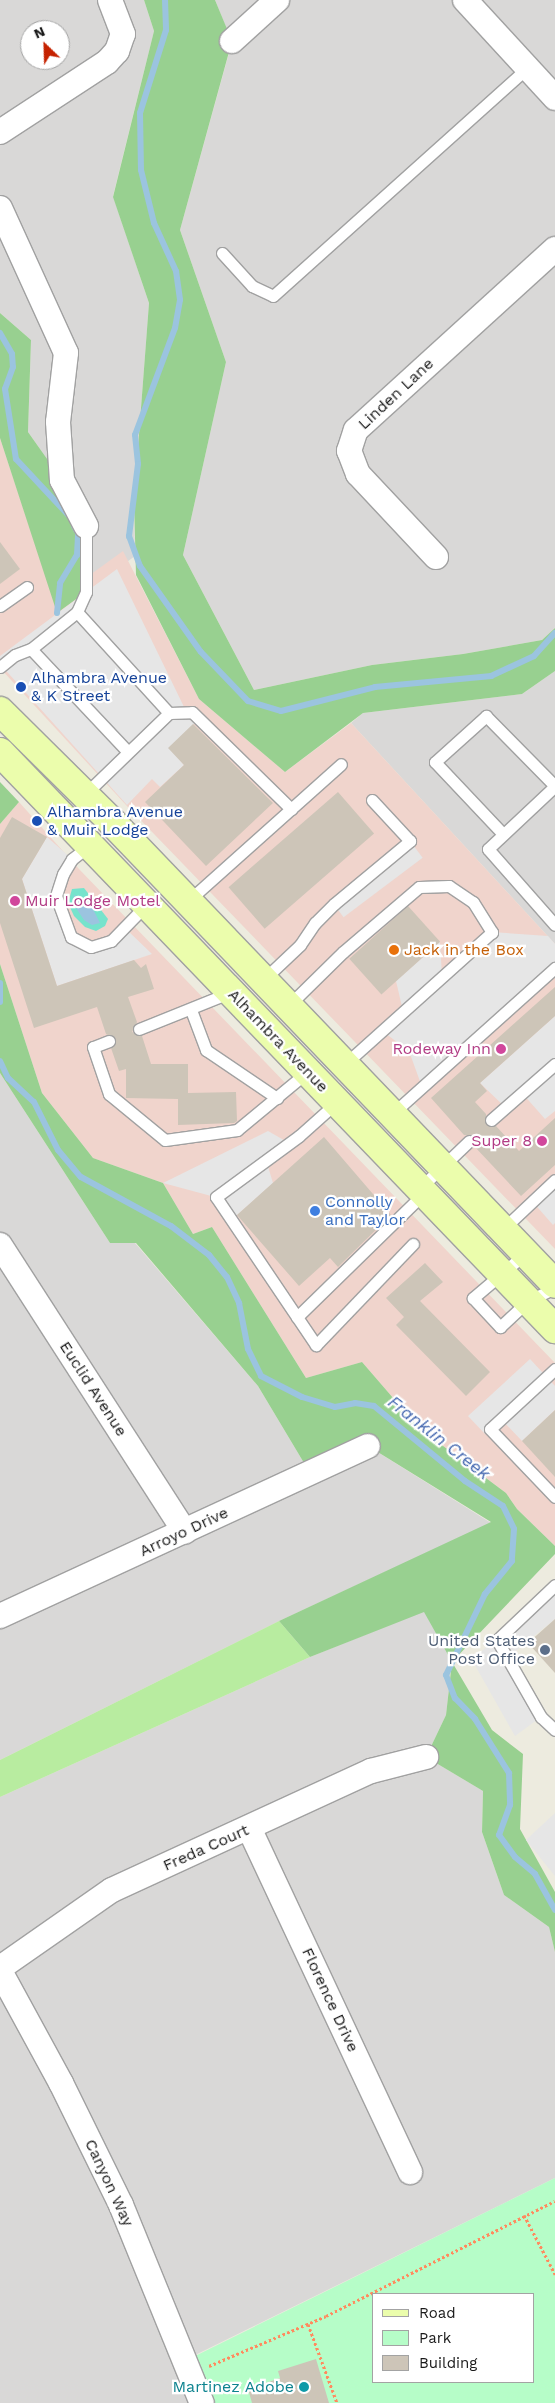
<!DOCTYPE html>
<style>
body{margin:0}
#map{position:relative;width:555px;height:2403px;overflow:hidden;background:#edebdf;font-family:"Work Sans",sans-serif}
div>[style]{position:absolute}
[style*='--x']{left:calc(var(--x)*1px);top:calc(var(--y)*1px);width:calc(var(--w)*1px);rotate:calc(var(--a)*1deg)}
.residential>*{inset:0;background:#d9d8d7}
.commercial>*{inset:0;background:#f0d4cc}
.grass>*{inset:0;background:#b8eca0}
.forest>*{inset:0;background:#98d090}
.park>*{inset:0;background:#b6fdc8}
.pitch>*{inset:0;background:#76e3cc}
.parking>*{inset:0;background:#e6e6e6;transform-origin:0 0}
.water>*{inset:0;background:#9bc4df}
.stream>*{height:6px;margin:-3px;padding:0 3px;transform-origin:3px;border-radius:3px;background:#9bc4df}
.building>*{inset:0;background:#cdc5b8;transform-origin:0 0}
.path>*{height:3px;margin-top:-1.5px;transform-origin:0;background:repeating-linear-gradient(90deg,#ff8a5e 0 2.5px,transparent 0 5px)}
.roads{filter:drop-shadow(1px 0 #a1a1a1) drop-shadow(-1px 0 #a1a1a1) drop-shadow(0 1px #a1a1a1) drop-shadow(0 -1px #a1a1a1)}
.lane>*{height:11px;margin:-5.5px;padding:0 5.5px;transform-origin:5.5px;border-radius:5.5px;background:#fff}
.street>*{height:24px;margin:-12px;padding:0 12px;transform-origin:12px;border-radius:12px;background:#fff}
.secondary>*{height:28px;margin:-14px;padding:0 14px;transform-origin:14px;border-radius:14px;background:#ebfdac}
.dots>*{width:14px;height:14px;translate:-50% -50%;box-sizing:border-box;border:2px solid #fff;border-radius:50%}
span{translate:-50% -50%;white-space:nowrap;text-align:center;line-height:1.15;-webkit-text-stroke:4.5px #fff;paint-order:stroke}
.street-label{font-size:16px;color:#1a1a1a}
.transit-label{font-size:16px;color:#164399}
.left{translate:0 -50%;text-align:left}
.hotel-label{font-size:16px;color:#b23c85}
.right{translate:-100% -50%;text-align:right}
.food-label{font-size:16px;color:#c56008}
.shop-label{font-size:16px;color:#366cbe}
.service-label{font-size:16px;color:#4e5e75}
.culture-label{font-size:16px;color:#0d838f}
.water-label{font-size:18px;color:#4266af;font-style:italic}
.legend{position:absolute;left:372px;top:2293px;width:162px;height:90px;box-sizing:border-box;background:#fff;border:1px solid #a3a3a3;margin:0;padding:6px 9px;list-style:none;font-size:15px;color:#1a1a1a}
.legend li{display:flex;align-items:center;gap:10px;height:25px}
.legend b{width:25px;border:1px solid #a3a3a3}
.north{position:absolute;left:20px;top:20px;width:50px;height:50px;box-sizing:border-box;background:#fff;border:1px solid #a3a3a3;border-radius:50%;rotate:336deg;font-size:14px;font-weight:700;line-height:20px;text-align:center;color:#1a1a1a}
.north::after{content:'';display:block;margin:auto;width:18px;height:22px;background:#c52200;clip-path:polygon(50% 0,100% 100%,50% 72%,0 100%)}
</style>
<div id="map">
<div class="residential">
<div style="clip-path:polygon(evenodd,0 0,144px 0,154px 31px,113px 196px,149px 303px,134px 500px,135px 556px,86px 592px,62px 480px,28px 432px,31px 340px,0 313px,0 0,30px 30px,60px 30px,60px 60px,30px 60px,30px 30px)"></div>
<div style="clip-path:polygon(215px 0,555px 0,555px 628px,542px 640px,463px 654px,372px 665px,254px 690px,183px 555px,226px 362px,180px 230px,232px 42px)"></div>
<div style="clip-path:polygon(555px 671px,555px 944px,351px 723px,363px 713px,522px 694px)"></div>
<div style="clip-path:polygon(0 1073px,110px 1243px,135px 1243px,258px 1386px,310px 1473px,368px 1446px,491px 1523px,279px 1621px,0 1760px)"></div>
<div style="clip-path:polygon(424px 1611px,452px 1662px,446px 1715px,426px 1757px,483px 1791px,482px 1832px,504px 1895px,549px 1927px,555px 1952px,555px 2178px,185px 2360px,202px 2403px,0 2403px,0 1797px,310px 1657px)"></div>
</div>
<div class="commercial">
<div style="clip-path:polygon(0 438px,54px 601px,123px 551px,199px 699px,285px 772px,351px 723px,555px 944px,555px 1249px,126px 805px,0 668px)"></div>
<div style="clip-path:polygon(19px 802px,79px 869px,555px 1363px,555px 1546px,517px 1509px,506px 1493px,419px 1428px,362px 1362px,306px 1378px,212px 1227px,193px 1234px,163px 1183px,93px 1158px,42px 1093px,0 964px,0 824px)"></div>
</div>
<div class="grass">
<div style="clip-path:polygon(279px 1621px,310px 1657px,0 1797px,0 1760px)"></div>
</div>
<div class="forest">
<div style="clip-path:polygon(144px 0,215px 0,232px 41px,180px 230px,226px 362px,183px 555px,254px 690px,372px 665px,463px 654px,542px 640px,555px 628px,555px 671px,522px 694px,363px 713px,285px 772px,199px 699px,136px 575px,134px 500px,149px 303px,113px 197px,154px 31px)"></div>
<div style="clip-path:polygon(0 313px,31px 340px,28px 432px,62px 480px,86px 526px,86px 592px,57px 613px,0 438px)"></div>
<div style="clip-path:polygon(0 782px,19px 802px,0 824px)"></div>
<div style="clip-path:polygon(0 964px,42px 1093px,93px 1158px,163px 1183px,193px 1234px,212px 1227px,306px 1378px,362px 1362px,419px 1428px,506px 1493px,517px 1509px,555px 1546px,555px 1554px,452px 1662px,492px 1730px,523px 1754px,520px 1829px,555px 1892px,555px 1952px,549px 1927px,504px 1895px,482px 1832px,483px 1791px,426px 1757px,446px 1715px,452px 1662px,424px 1612px,310px 1657px,279px 1621px,491px 1522px,368px 1446px,310px 1473px,258px 1386px,136px 1243px,110px 1243px,0 1073px)"></div>
</div>
<div class="park">
<div style="clip-path:polygon(evenodd,555px 2178px,555px 2403px,202px 2403px,185px 2361px,555px 2178px,374px 2294px,534px 2294px,534px 2382px,374px 2382px,374px 2294px)"></div>
</div>
<div class="pitch">
<div style="clip-path:polygon(84px 888px,108px 919px,105px 926px,96px 931px,85px 927px,74px 916px,68px 903px,72px 889px)"></div>
</div>
<div class="parking">
<div style="clip-path:polygon(117px 569px,185px 709px,196px 722px,169px 748px,184px 765px,160px 787px,152px 779px,127px 805px,0 664px,0 656px)"></div>
<div style="clip-path:polygon(47px 837px,72px 859px,56px 896px,71px 937px,91px 947px,126px 929px,152px 954px,57px 986px,22px 879px)"></div>
<div style="left:410px;top:841px;width:21px;height:99px;rotate:53deg"></div>
<div style="clip-path:polygon(492px 932px,548px 936px,555px 944px,555px 968px,422px 1087px,409px 1051px,381px 1030px,403px 1011px,396px 981px,440px 942px,442px 976px)"></div>
<div style="clip-path:polygon(555px 1016px,555px 1111px,545px 1119px,522px 1093px,506px 1108px,480px 1083px)"></div>
<div style="clip-path:polygon(268px 1131px,289px 1143px,266px 1160px,273px 1183px,236px 1216px,229px 1217px,215px 1197px,163px 1183px)"></div>
<div style="clip-path:polygon(555px 1180px,555px 1223px,553px 1225px,532px 1201px)"></div>
<div style="clip-path:polygon(530px 1359px,555px 1386px,555px 1410px,522px 1441px,501px 1419px,485px 1434px,468px 1416px)"></div>
<div style="clip-path:polygon(555px 1585px,555px 1619px,507px 1658px,541px 1717px,515px 1736px,472px 1660px)"></div>
<div style="clip-path:polygon(555px 1813px,555px 1876px,526px 1840px)"></div>
</div>
<div class="water">
<div style="clip-path:polygon(74px 895px,89px 901px,100px 923px,92px 925px,84px 920px,74px 905px)"></div>
</div>
<div class="stream">
<div style="--x:165;--y:0;--w:30;--a:88"></div>
<div style="--x:166;--y:30;--w:87;--a:107.4"></div>
<div style="--x:140;--y:113;--w:57;--a:89"></div>
<div style="--x:141;--y:170;--w:55;--a:76.2"></div>
<div style="--x:154;--y:223;--w:53;--a:65.4"></div>
<div style="--x:176;--y:271;--w:29;--a:82"></div>
<div style="--x:180;--y:300;--w:28;--a:100"></div>
<div style="--x:175;--y:328;--w:114;--a:110.5"></div>
<div style="--x:135;--y:435;--w:29;--a:84"></div>
<div style="--x:138;--y:464;--w:73;--a:97.1"></div>
<div style="--x:129;--y:536;--w:32;--a:70"></div>
<div style="--x:140;--y:566;--w:105;--a:54.7"></div>
<div style="--x:201;--y:652;--w:68;--a:46.2"></div>
<div style="--x:248;--y:701;--w:34;--a:17"></div>
<div style="--x:281;--y:711;--w:97;--a:-14.3"></div>
<div style="--x:375;--y:687;--w:117;--a:-5.4"></div>
<div style="--x:491;--y:676;--w:47;--a:-24.9"></div>
<div style="--x:534;--y:656;--w:31;--a:-48"></div>
<div style="--x:0;--y:333;--w:24;--a:60"></div>
<div style="--x:12;--y:354;--w:13;--a:86"></div>
<div style="--x:13;--y:367;--w:23;--a:110"></div>
<div style="--x:5;--y:389;--w:71;--a:81.1"></div>
<div style="--x:16;--y:459;--w:79;--a:47"></div>
<div style="--x:57;--y:613;--w:30;--a:-84"></div>
<div style="--x:60;--y:583;--w:33;--a:-59"></div>
<div style="--x:77;--y:555;--w:22;--a:-87"></div>
<div style="--x:78;--y:533;--w:8;--a:-120"></div>
<div style="--x:0;--y:983;--w:19;--a:90"></div>
<div style="--x:0;--y:1061;--w:19;--a:65"></div>
<div style="--x:8;--y:1078;--w:35;--a:43"></div>
<div style="--x:34;--y:1102;--w:54;--a:63.4"></div>
<div style="--x:58;--y:1150;--w:35;--a:50"></div>
<div style="--x:81;--y:1177;--w:102;--a:28.6"></div>
<div style="--x:171;--y:1226;--w:48;--a:37.3"></div>
<div style="--x:209;--y:1255;--w:28;--a:51"></div>
<div style="--x:227;--y:1277;--w:29;--a:65"></div>
<div style="--x:239;--y:1303;--w:47;--a:78.9"></div>
<div style="--x:248;--y:1349;--w:30;--a:64"></div>
<div style="--x:261;--y:1376;--w:46;--a:27.1"></div>
<div style="--x:302;--y:1397;--w:34;--a:17"></div>
<div style="--x:335;--y:1407;--w:20;--a:-11"></div>
<div style="--x:355;--y:1403;--w:19;--a:9"></div>
<div style="--x:374;--y:1406;--w:118;--a:39.5"></div>
<div style="--x:465;--y:1481;--w:45;--a:33.3"></div>
<div style="--x:503;--y:1506;--w:25;--a:64"></div>
<div style="--x:514;--y:1529;--w:32;--a:94"></div>
<div style="--x:512;--y:1561;--w:43;--a:129.3"></div>
<div style="--x:485;--y:1594;--w:90;--a:115.7"></div>
<div style="--x:446;--y:1675;--w:25;--a:69"></div>
<div style="--x:455;--y:1698;--w:29;--a:46"></div>
<div style="--x:475;--y:1719;--w:64;--a:57.8"></div>
<div style="--x:509;--y:1773;--w:32;--a:88"></div>
<div style="--x:510;--y:1805;--w:32;--a:110"></div>
<div style="--x:499;--y:1835;--w:27;--a:54"></div>
<div style="--x:515;--y:1857;--w:26;--a:40"></div>
<div style="--x:535;--y:1874;--w:41;--a:60.9"></div>
</div>
<div class="building">
<div style="clip-path:polygon(0 542px,20px 569px,0 584px)"></div>
<div style="clip-path:polygon(193px 724px,273px 803px,206px 866px,145px 802px,184px 765px,168px 748px)"></div>
<div style="left:338px;top:792px;width:55px;height:145px;rotate:49deg"></div>
<div style="clip-path:polygon(12px 817px,47px 837px,22px 879px,57px 986px,134px 960px,141px 968px,146px 964px,154px 989px,128px 997px,137px 1022px,132px 1032px,142px 1036px,151px 1064px,188px 1064px,188px 1093px,236px 1092px,237px 1121px,234px 1123px,178px 1125px,178px 1099px,126px 1098px,126px 1069px,119px 1071px,111px 1048px,116px 1039px,106px 1034px,97px 1007px,34px 1028px,0 923px,0 838px)"></div>
<div style="left:408px;top:906px;width:48px;height:79px;rotate:48deg"></div>
<div style="clip-path:polygon(555px 987px,555px 1016px,480px 1083px,487px 1091px,475px 1102px,486px 1114px,486px 1125px,496px 1126px,519px 1151px,555px 1118px,555px 1165px,521px 1196px,474px 1146px,475px 1136px,464px 1135px,431px 1098px)"></div>
<div style="clip-path:polygon(324px 1137px,391px 1215px,338px 1267px,330px 1258px,299px 1286px,237px 1215px)"></div>
<div style="clip-path:polygon(425px 1263px,443px 1282px,420px 1301px,490px 1372px,466px 1396px,396px 1325px,404px 1317px,386px 1298px)"></div>
<div style="clip-path:polygon(555px 1410px,555px 1477px,522px 1441px)"></div>
<div style="clip-path:polygon(555px 1619px,555px 1673px,528px 1643px)"></div>
<div style="clip-path:polygon(316px 2359px,329px 2403px,252px 2403px,248px 2389px,280px 2378px,278px 2371px)"></div>
</div>
<div class="path">
<div style="--x:524;--y:2215;--w:67;--a:62.3"></div>
<div style="--x:308;--y:2324;--w:84;--a:69.8"></div>
<div style="--x:209;--y:2366;--w:127;--a:-23.1"></div>
<div style="--x:326;--y:2316;--w:256;--a:-26.7"></div>
</div>
<div class="roads">
<div class="lane">
<div style="--x:222;--y:253;--w:45;--a:47.7"></div>
<div style="--x:252;--y:286;--w:23;--a:25"></div>
<div style="--x:273;--y:296;--w:341;--a:-41.9"></div>
<div style="--x:0;--y:606;--w:33;--a:-35"></div>
<div style="--x:77;--y:612;--w:22;--a:-66"></div>
<div style="--x:86;--y:592;--w:66;--a:-90"></div>
<div style="--x:31;--y:649;--w:141;--a:46.7"></div>
<div style="--x:0;--y:667;--w:19;--a:-39"></div>
<div style="--x:15;--y:655;--w:17;--a:-21"></div>
<div style="--x:31;--y:649;--w:59;--a:-38.8"></div>
<div style="--x:77;--y:612;--w:137;--a:47.7"></div>
<div style="--x:169;--y:713;--w:118;--a:136"></div>
<div style="--x:169;--y:713;--w:23;--a:-2"></div>
<div style="--x:192;--y:712;--w:139;--a:44.4"></div>
<div style="--x:503;--y:834;--w:99;--a:-133.4"></div>
<div style="--x:435;--y:762;--w:69;--a:-42"></div>
<div style="--x:486;--y:716;--w:98;--a:45.4"></div>
<div style="--x:555;--y:786;--w:92;--a:136.8"></div>
<div style="--x:488;--y:849;--w:101;--a:48.6"></div>
<div style="--x:90;--y:845;--w:23;--a:142"></div>
<div style="--x:72;--y:859;--w:17;--a:121"></div>
<div style="--x:63;--y:874;--w:23;--a:108"></div>
<div style="--x:56;--y:896;--w:44;--a:69.9"></div>
<div style="--x:71;--y:937;--w:22;--a:27"></div>
<div style="--x:91;--y:947;--w:21;--a:-17"></div>
<div style="--x:111;--y:941;--w:52;--a:-45.8"></div>
<div style="--x:188;--y:901;--w:205;--a:-41.8"></div>
<div style="--x:263;--y:980;--w:51;--a:-43.4"></div>
<div style="--x:300;--y:945;--w:27;--a:-56"></div>
<div style="--x:315;--y:923;--w:27;--a:-45"></div>
<div style="--x:334;--y:904;--w:99;--a:-39.7"></div>
<div style="--x:410;--y:841;--w:56;--a:-132.8"></div>
<div style="--x:288;--y:1006;--w:77;--a:-44.5"></div>
<div style="--x:343;--y:952;--w:100;--a:-40.5"></div>
<div style="--x:419;--y:887;--w:30;--a:-2"></div>
<div style="--x:449;--y:886;--w:29;--a:34"></div>
<div style="--x:473;--y:902;--w:36;--a:58"></div>
<div style="--x:492;--y:932;--w:198;--a:138.1"></div>
<div style="--x:191;--y:1010;--w:43;--a:69.4"></div>
<div style="--x:206;--y:1050;--w:86;--a:34.1"></div>
<div style="--x:139;--y:1029;--w:99;--a:-21.9"></div>
<div style="--x:109;--y:1041;--w:17;--a:159"></div>
<div style="--x:93;--y:1047;--w:50;--a:71.2"></div>
<div style="--x:109;--y:1094;--w:72;--a:39.4"></div>
<div style="--x:165;--y:1140;--w:73;--a:-7.9"></div>
<div style="--x:237;--y:1130;--w:91;--a:-39.6"></div>
<div style="--x:337;--y:1102;--w:51;--a:138.2"></div>
<div style="--x:299;--y:1136;--w:103;--a:143.7"></div>
<div style="--x:216;--y:1197;--w:145;--a:56"></div>
<div style="--x:297;--y:1317;--w:177;--a:-44.3"></div>
<div style="--x:392;--y:1114;--w:219;--a:-41.9"></div>
<div style="--x:491;--y:1120;--w:85;--a:-41.2"></div>
<div style="--x:420;--y:1188;--w:68;--a:-43.8"></div>
<div style="--x:503;--y:1229;--w:71;--a:-43.3"></div>
<div style="--x:526;--y:1253;--w:70;--a:139.7"></div>
<div style="--x:473;--y:1298;--w:40;--a:47"></div>
<div style="--x:500;--y:1327;--w:38;--a:-43"></div>
<div style="--x:528;--y:1301;--w:30;--a:-26"></div>
<div style="--x:297;--y:1317;--w:34;--a:56"></div>
<div style="--x:316;--y:1345;--w:140;--a:-46.2"></div>
<div style="--x:555;--y:1369;--w:88;--a:137.3"></div>
<div style="--x:490;--y:1429;--w:94;--a:46.3"></div>
<div style="--x:555;--y:1585;--w:80;--a:136.5"></div>
<div style="--x:497;--y:1640;--w:89;--a:60.3"></div>
<div style="--x:541;--y:1717;--w:19;--a:43"></div>
</div>
<div class="street">
<div style="--x:465;--y:0;--w:133;--a:47.4"></div>
<div style="--x:232;--y:41;--w:61;--a:-42.3"></div>
<div style="--x:0;--y:132;--w:128;--a:-33.2"></div>
<div style="--x:107;--y:62;--w:15;--a:-48"></div>
<div style="--x:117;--y:51;--w:18;--a:-71"></div>
<div style="--x:123;--y:34;--w:36;--a:-111"></div>
<div style="--x:0;--y:208;--w:159;--a:65.5"></div>
<div style="--x:66;--y:353;--w:69;--a:96.6"></div>
<div style="--x:58;--y:422;--w:58;--a:86.1"></div>
<div style="--x:62;--y:480;--w:52;--a:62.4"></div>
<div style="--x:436;--y:557;--w:114;--a:-133.2"></div>
<div style="--x:358;--y:474;--w:25;--a:-111"></div>
<div style="--x:349;--y:451;--w:22;--a:-72"></div>
<div style="--x:356;--y:430;--w:269;--a:-42.3"></div>
<div style="--x:0;--y:1245;--w:341;--a:57.2"></div>
<div style="--x:0;--y:1616;--w:405;--a:-24.8"></div>
<div style="--x:249;--y:1828;--w:380;--a:64.9"></div>
<div style="--x:0;--y:1968;--w:136;--a:-34.9"></div>
<div style="--x:112;--y:1890;--w:285;--a:-24.7"></div>
<div style="--x:371;--y:1771;--w:57;--a:-14.3"></div>
<div style="--x:0;--y:1971;--w:128;--a:61.4"></div>
<div style="--x:61;--y:2083;--w:136;--a:63.8"></div>
<div style="--x:121;--y:2205;--w:214;--a:67.8"></div>
</div>
<div class="secondary">
<div style="--x:0;--y:711;--w:156;--a:44.7"></div>
<div style="--x:111;--y:821;--w:641;--a:46.2"></div>
<div style="--x:0;--y:752;--w:801;--a:46.11"></div>
</div>
</div>
<div class="dots">
<div style="left:21px;top:687px;background:#1a4fb4"></div>
<div style="left:37px;top:821px;background:#1a4fb4"></div>
<div style="left:15px;top:901px;background:#d1479c"></div>
<div style="left:394px;top:950px;background:#e8710a"></div>
<div style="left:501px;top:1049px;background:#d1479c"></div>
<div style="left:542px;top:1141px;background:#d1479c"></div>
<div style="left:315px;top:1211px;background:#3f7fe0"></div>
<div style="left:545px;top:1650px;background:#5c6f8a"></div>
<div style="left:304px;top:2387px;background:#0f9aa8"></div>
</div>
<div class="street-label">
<span style="left:396px;top:394px;rotate:-43deg">Linden Lane</span>
<span style="left:278px;top:1041px;rotate:46deg">Alhambra Avenue</span>
<span style="left:93px;top:1389px;rotate:57deg">Euclid Avenue</span>
<span style="left:184px;top:1532px;rotate:-25deg">Arroyo Drive</span>
<span style="left:206px;top:1848px;rotate:-24deg">Freda Court</span>
<span style="left:330px;top:2000px;rotate:65deg">Florence Drive</span>
<span style="left:109px;top:2183px;rotate:65deg">Canyon Way</span>
</div>
<div class="transit-label">
<span class="left" style="left:31px;top:687px">Alhambra Avenue<br>&amp; K Street</span>
<span class="left" style="left:47px;top:821px">Alhambra Avenue<br>&amp; Muir Lodge</span>
</div>
<div class="hotel-label">
<span class="left" style="left:25px;top:901px">Muir Lodge Motel</span>
<span class="right" style="left:491px;top:1049px">Rodeway Inn</span>
<span class="right" style="left:532px;top:1141px">Super 8</span>
</div>
<div class="food-label">
<span class="left" style="left:404px;top:950px">Jack in the Box</span>
</div>
<div class="shop-label">
<span class="left" style="left:325px;top:1211px">Connolly<br>and Taylor</span>
</div>
<div class="service-label">
<span class="right" style="left:535px;top:1650px">United States<br>Post Office</span>
</div>
<div class="culture-label">
<span class="right" style="left:294px;top:2387px">Martinez Adobe</span>
</div>
<div class="water-label">
<span style="left:439px;top:1438px;rotate:38deg">Franklin Creek</span>
</div>
<ul class="legend">
<li><b style="height:6px;background:#ebfdac"></b>Road</li>
<li><b style="height:14px;background:#b6fdc8"></b>Park</li>
<li><b style="height:14px;background:#cdc5b8"></b>Building</li>
</ul>
<div class="north">N</div>
</div>
